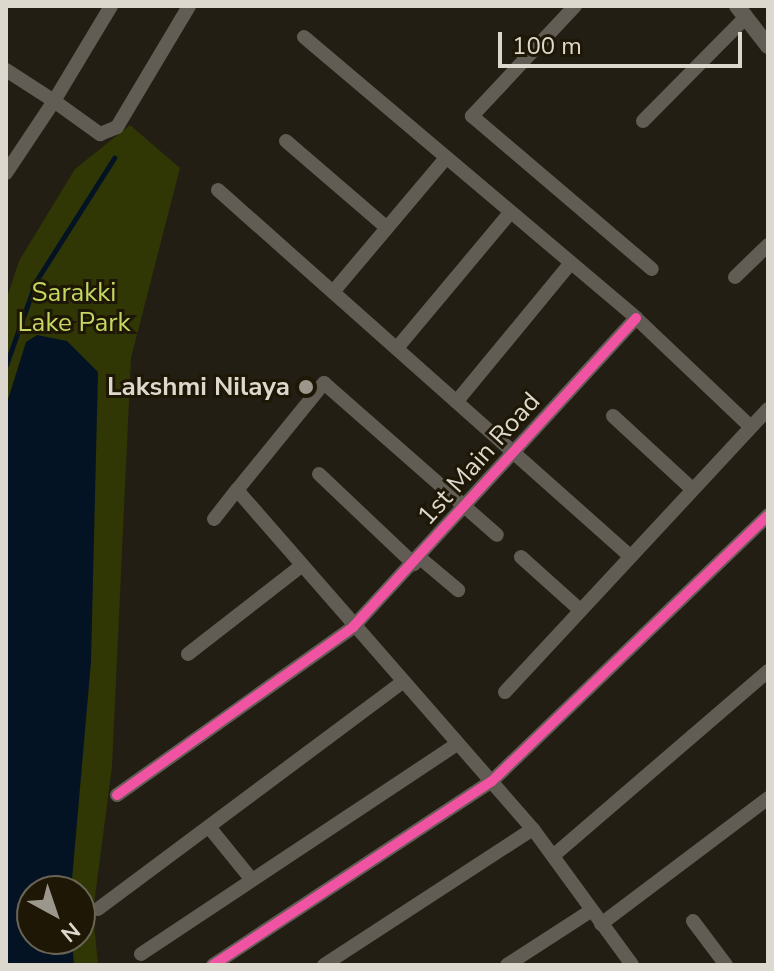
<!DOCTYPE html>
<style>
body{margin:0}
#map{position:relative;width:774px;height:971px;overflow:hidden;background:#221e14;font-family:"Nunito Sans",sans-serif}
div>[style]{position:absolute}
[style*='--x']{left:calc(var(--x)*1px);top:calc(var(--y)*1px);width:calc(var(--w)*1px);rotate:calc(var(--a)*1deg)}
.green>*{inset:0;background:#303604}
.water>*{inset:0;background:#041323}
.stream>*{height:5px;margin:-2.5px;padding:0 2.5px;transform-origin:2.5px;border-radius:2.5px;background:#041323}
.minor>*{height:14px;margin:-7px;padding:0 7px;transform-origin:7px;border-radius:7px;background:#615d55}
.tertiary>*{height:16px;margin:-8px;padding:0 8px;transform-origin:8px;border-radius:8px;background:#615d55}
.cycleway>*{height:10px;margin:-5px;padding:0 5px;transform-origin:5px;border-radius:5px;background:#f153a3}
.dots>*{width:22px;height:22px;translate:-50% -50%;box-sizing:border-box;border:4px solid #1e1705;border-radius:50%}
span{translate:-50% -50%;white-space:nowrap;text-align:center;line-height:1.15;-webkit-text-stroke:6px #1e1705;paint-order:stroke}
.park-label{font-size:26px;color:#c3d761}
.poi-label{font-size:26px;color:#ddd8cd;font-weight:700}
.right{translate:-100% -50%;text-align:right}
.street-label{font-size:26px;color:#ddd8cd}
.frame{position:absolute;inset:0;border:8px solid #ddd8cd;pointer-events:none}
.north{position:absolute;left:16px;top:875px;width:80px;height:80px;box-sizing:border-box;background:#1e1705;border:2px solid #6a6455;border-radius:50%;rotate:140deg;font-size:22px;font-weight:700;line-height:32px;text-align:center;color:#ddd8cd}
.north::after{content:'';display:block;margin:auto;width:28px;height:36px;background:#9c978c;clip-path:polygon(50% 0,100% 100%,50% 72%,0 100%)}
.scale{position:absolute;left:498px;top:32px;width:244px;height:36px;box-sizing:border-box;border:4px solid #ddd8cd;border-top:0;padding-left:10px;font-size:24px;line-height:28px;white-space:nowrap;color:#ddd8cd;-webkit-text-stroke:6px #1e1705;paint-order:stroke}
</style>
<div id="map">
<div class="green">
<div style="clip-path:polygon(evenodd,130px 125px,180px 168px,131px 358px,112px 767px,93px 912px,98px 965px,6px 965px,6px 301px,19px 261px,75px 169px,130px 125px,32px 891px,80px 891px,80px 939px,32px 939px,32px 891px)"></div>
</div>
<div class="water">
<div style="clip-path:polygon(37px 335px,67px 341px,98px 372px,91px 662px,71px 891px,32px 891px,32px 939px,72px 939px,74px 965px,6px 965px,6px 406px,26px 342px)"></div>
</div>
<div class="stream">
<div style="--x:6;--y:365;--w:89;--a:-70.3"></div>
<div style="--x:36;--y:281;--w:146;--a:-57.6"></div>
</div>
<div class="minor">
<div style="--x:575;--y:6;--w:151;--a:133.1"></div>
<div style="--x:472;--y:116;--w:236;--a:40.4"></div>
<div style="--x:304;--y:37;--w:435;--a:40.2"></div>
<div style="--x:636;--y:318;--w:157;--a:43.5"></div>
<div style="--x:6;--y:70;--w:57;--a:32.9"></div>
<div style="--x:54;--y:101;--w:111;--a:-59"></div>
<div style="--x:643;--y:121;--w:146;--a:-45.3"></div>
<div style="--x:286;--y:141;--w:133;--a:40.7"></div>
<div style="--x:6;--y:173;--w:87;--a:-56.3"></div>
<div style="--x:54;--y:101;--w:57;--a:35.7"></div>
<div style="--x:100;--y:134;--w:18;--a:-22"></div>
<div style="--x:117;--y:127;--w:141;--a:-59.2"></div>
<div style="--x:218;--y:190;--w:551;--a:41.62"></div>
<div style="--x:735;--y:277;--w:46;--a:-44.1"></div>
<div style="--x:333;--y:292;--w:174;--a:-49.9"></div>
<div style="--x:397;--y:348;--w:175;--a:-50.1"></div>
<div style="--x:457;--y:401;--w:178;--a:-50.5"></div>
<div style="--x:613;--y:416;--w:108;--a:42.7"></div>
<div style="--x:319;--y:474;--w:131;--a:43.5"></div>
<div style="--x:237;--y:490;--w:138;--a:-50.9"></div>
<div style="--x:324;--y:383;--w:230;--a:41.3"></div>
<div style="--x:214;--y:519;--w:37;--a:-52"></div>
<div style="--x:237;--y:490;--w:450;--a:48.9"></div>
<div style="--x:533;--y:829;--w:168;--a:53.9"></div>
<div style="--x:521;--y:557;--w:79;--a:41.9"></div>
<div style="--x:420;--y:558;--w:50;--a:40.1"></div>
<div style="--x:188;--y:654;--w:143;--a:-37.9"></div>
<div style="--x:505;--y:692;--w:386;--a:-47.1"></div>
<div style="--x:117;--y:795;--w:290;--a:-35.4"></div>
<div style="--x:353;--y:627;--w:419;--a:-47.5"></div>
<div style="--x:209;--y:827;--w:68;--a:50.9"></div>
<div style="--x:553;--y:856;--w:284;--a:-40.7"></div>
<div style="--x:98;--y:909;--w:379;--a:-36.7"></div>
<div style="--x:693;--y:921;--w:55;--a:53.1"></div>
<div style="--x:601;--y:924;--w:209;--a:-37"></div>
<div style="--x:141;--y:954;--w:379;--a:-33.6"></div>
<div style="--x:213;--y:965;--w:333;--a:-33.4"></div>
<div style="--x:491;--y:782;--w:385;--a:-43.9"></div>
<div style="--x:324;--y:965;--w:249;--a:-33.1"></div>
<div style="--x:507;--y:965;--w:101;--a:-32.9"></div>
</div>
<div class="tertiary">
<div style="--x:737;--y:6;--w:51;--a:52.2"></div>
</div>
<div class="cycleway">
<div style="--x:117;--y:795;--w:290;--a:-35.4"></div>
<div style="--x:353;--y:627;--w:419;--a:-47.5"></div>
<div style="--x:213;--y:965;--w:333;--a:-33.4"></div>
<div style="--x:491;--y:782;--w:385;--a:-43.9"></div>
</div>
<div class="dots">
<div style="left:306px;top:387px;background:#9c978c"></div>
</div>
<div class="park-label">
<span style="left:74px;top:308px">Sarakki<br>Lake Park</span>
</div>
<div class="poi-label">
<span class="right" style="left:290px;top:387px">Lakshmi Nilaya</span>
</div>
<div class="street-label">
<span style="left:479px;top:459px;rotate:-48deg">1st Main Road</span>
</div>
<div class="frame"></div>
<div class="north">N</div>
<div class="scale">100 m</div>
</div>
